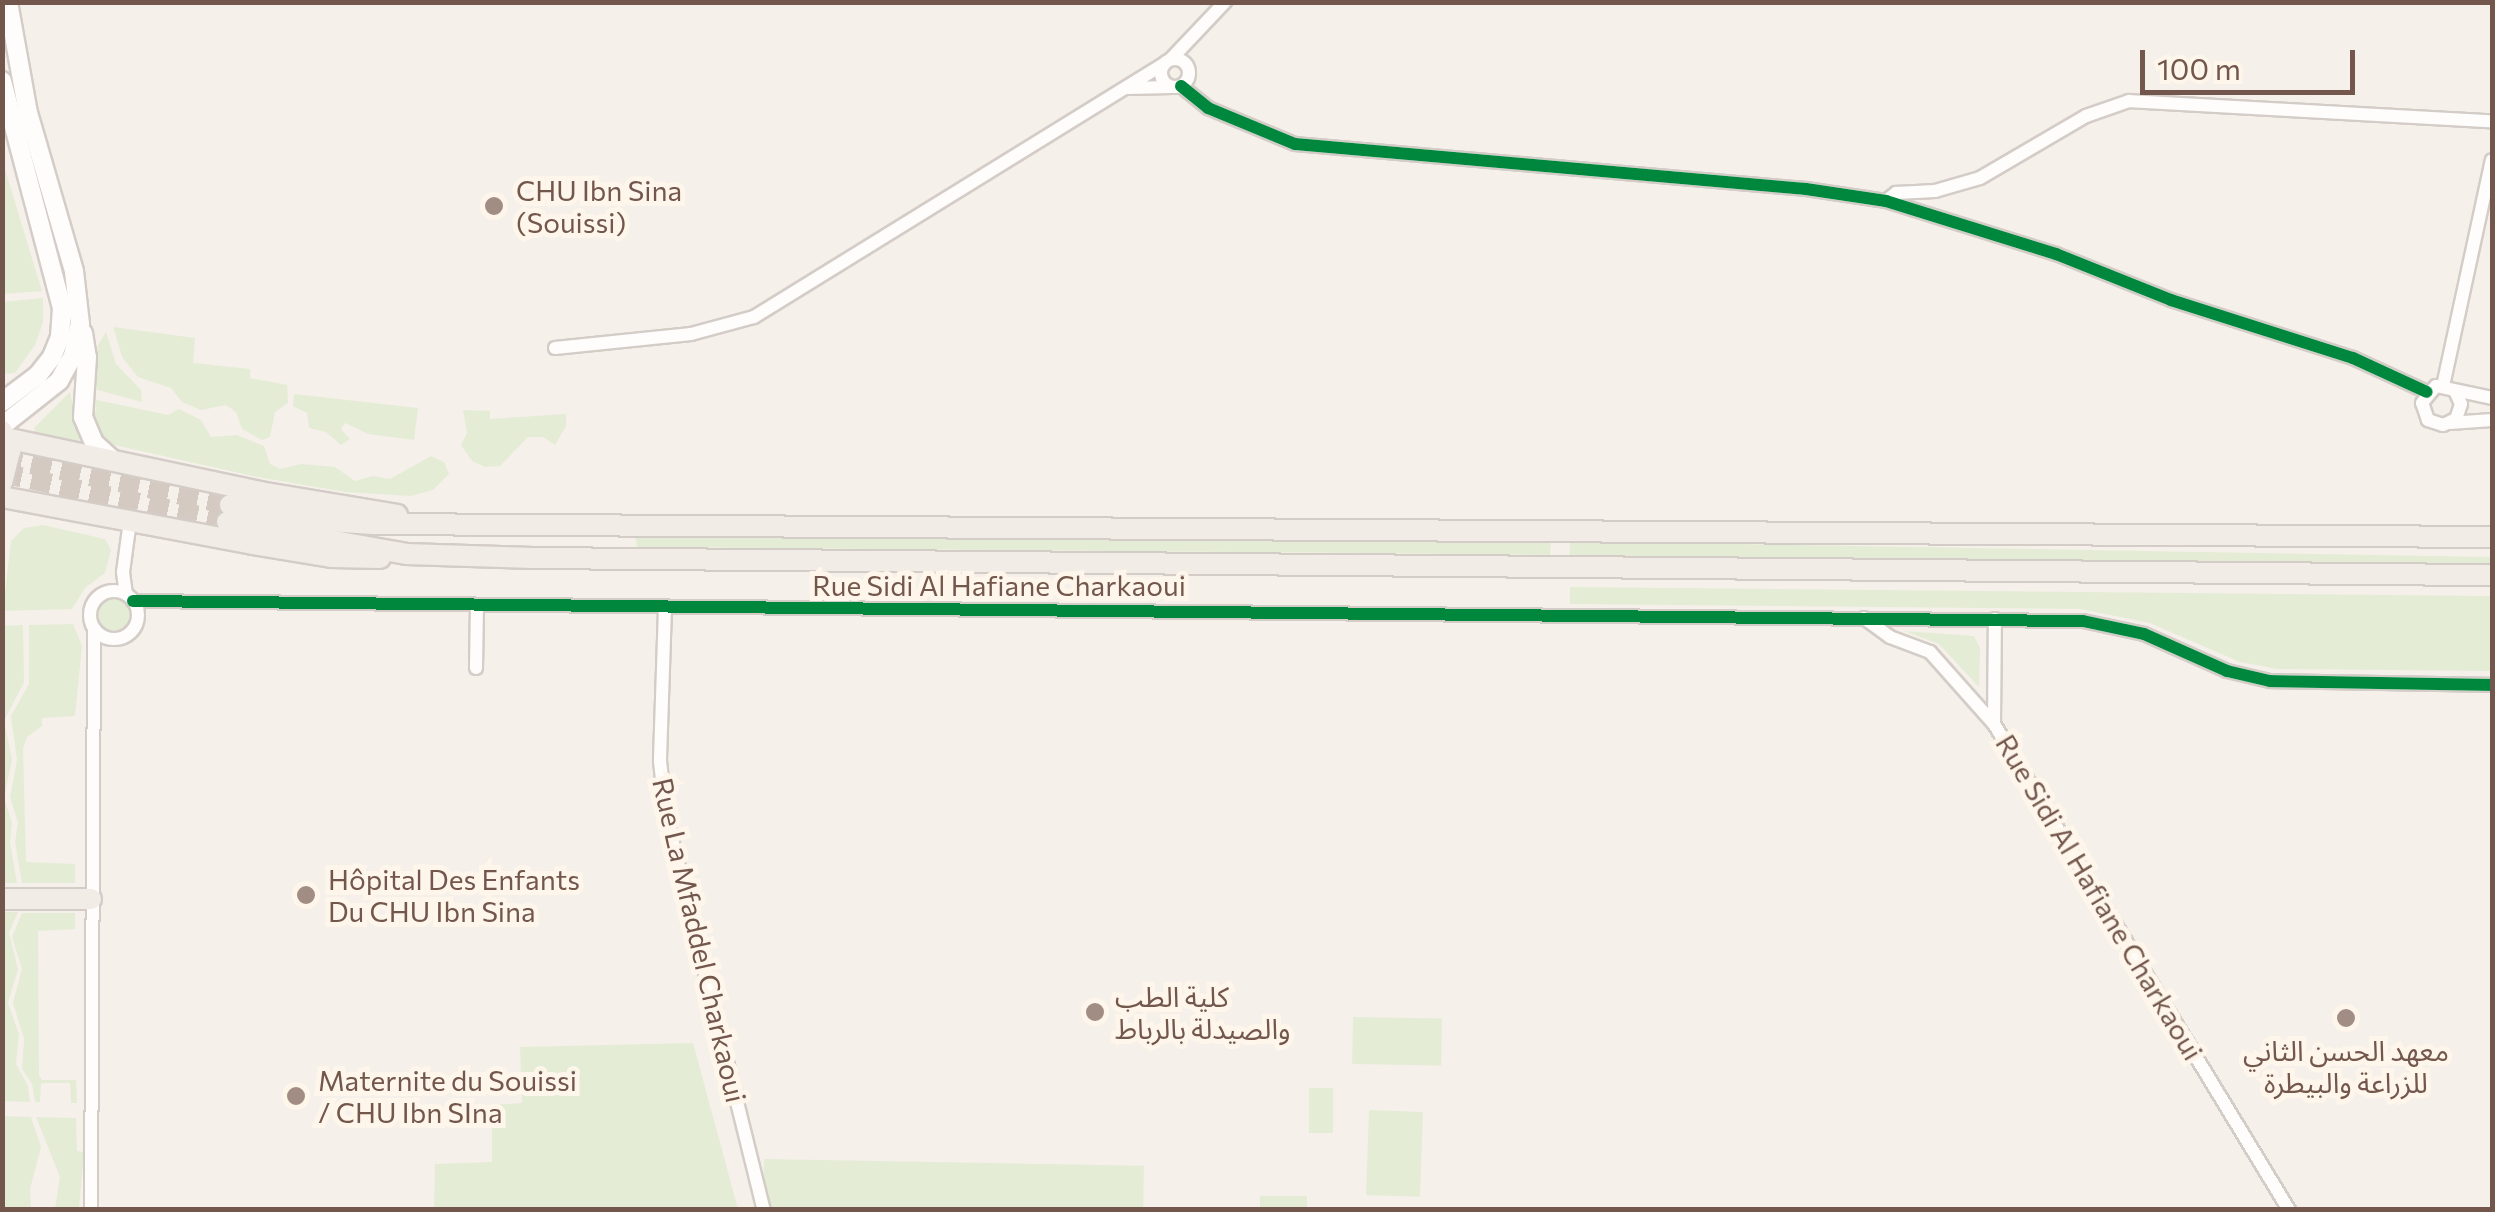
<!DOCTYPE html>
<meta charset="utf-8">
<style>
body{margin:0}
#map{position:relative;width:2495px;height:1212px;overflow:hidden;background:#f6f0ea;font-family:Commissioner,"Noto Sans Arabic",sans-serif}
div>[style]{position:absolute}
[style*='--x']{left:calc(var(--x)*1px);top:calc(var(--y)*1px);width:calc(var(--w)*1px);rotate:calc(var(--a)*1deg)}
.green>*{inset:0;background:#e4ecd6;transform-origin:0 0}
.round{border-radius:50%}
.primary-tunnel>*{height:20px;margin-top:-10px;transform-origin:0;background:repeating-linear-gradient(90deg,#d5cac2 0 20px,transparent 0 30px)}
.roads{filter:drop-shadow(2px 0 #d4ccc7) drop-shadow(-2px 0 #d4ccc7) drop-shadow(0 2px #d4ccc7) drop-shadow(0 -2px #d4ccc7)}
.minor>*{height:12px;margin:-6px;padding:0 6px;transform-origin:6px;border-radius:6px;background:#fefdfc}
.minor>.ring{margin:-6px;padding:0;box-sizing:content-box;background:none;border:12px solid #fefdfc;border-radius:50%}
.secondary>*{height:18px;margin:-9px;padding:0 9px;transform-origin:9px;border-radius:9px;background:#fefdfc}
.primary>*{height:20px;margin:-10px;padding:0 10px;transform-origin:10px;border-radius:10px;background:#f1ece5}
.cycleway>*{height:12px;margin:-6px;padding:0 6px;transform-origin:6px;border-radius:6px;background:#00873e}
.dots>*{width:28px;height:28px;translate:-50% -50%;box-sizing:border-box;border:5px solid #fef6eb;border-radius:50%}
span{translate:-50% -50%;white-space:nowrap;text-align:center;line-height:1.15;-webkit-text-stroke:10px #fef6eb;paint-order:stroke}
.poi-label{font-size:28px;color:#73574c}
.left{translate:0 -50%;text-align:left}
.street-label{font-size:28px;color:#73574c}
.frame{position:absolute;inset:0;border:5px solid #73574c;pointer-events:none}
.scale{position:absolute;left:2140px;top:50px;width:215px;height:45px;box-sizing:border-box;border:5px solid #73574c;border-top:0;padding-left:12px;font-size:30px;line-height:35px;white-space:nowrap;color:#73574c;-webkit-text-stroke:8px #fef6eb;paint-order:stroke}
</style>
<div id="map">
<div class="green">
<div style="clip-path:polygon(3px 163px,42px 291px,3px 294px)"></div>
<div style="clip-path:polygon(43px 298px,43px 322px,35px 345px,15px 373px,3px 374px,3px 302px)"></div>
<div style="clip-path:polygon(113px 327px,195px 338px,193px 363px,250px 369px,250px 378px,287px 385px,288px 403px,275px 412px,270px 437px,262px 440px,242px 429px,236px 412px,226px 405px,201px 410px,182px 402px,171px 388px,138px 377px,122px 357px)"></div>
<div style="clip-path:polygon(106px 332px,116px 364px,141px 390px,142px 402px,94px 389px,98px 345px)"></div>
<div style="clip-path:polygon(70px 392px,80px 441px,35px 432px,34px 428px)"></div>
<div style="clip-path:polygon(294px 394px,418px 408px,414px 440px,368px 434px,345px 423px,341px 429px,350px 439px,341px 445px,326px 432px,309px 428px,307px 413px,293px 406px)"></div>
<div style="clip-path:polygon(97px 400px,168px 415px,179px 409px,201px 420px,211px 437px,237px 435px,264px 446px,270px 464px,280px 469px,301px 464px,335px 467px,355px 481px,373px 476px,390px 479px,431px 456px,444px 462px,449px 474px,433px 490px,411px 496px,345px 492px,257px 477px,110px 444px,96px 427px,93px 413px,97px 409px,92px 402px)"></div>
<div style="clip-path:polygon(463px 410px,490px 411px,490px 419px,566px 414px,566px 426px,555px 445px,543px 437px,528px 437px,500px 466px,485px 467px,472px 461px,461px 445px,467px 433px)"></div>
<div style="clip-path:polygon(43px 525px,105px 539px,111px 550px,105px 573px,85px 588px,72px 609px,3px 611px,11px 541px,24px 528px)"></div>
<div style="clip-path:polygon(635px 534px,814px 536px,1551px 541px,1550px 555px,1362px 553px,637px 547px)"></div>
<div style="left:1570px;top:541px;width:922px;height:14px;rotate:1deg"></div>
<div style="clip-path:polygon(1570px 587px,2492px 596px,2492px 671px,2277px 669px,2240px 662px,2150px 623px,2081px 609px,1570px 604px)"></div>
<div class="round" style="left:95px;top:598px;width:36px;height:36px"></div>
<div style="clip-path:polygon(73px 624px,82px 646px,75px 716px,42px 718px,42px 726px,27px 737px,23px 748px,26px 862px,75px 864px,75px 883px,22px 883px,15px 842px,18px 823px,10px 797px,17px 760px,11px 716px,29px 684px,29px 625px)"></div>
<div style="clip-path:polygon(23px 625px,24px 682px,4px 721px,12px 760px,4px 798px,12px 823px,10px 843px,17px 883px,3px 883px,3px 626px)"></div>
<div style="clip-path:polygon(1904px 631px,1974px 636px,1980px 648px,1979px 687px,1939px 644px)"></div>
<div style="clip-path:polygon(3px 912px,18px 912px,9px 933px,18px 969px,8px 1003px,19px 1034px,16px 1064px,28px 1086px,30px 1102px,3px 1101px)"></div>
<div style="clip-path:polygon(22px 913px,75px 913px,75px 929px,38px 931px,39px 1075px,42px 1080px,76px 1080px,77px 1103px,71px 1103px,70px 1083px,41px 1083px,40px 1102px,35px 1102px,32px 1084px,22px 1069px,24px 1039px,13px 1003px,22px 969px,12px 937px)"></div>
<div style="left:1353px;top:1017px;width:89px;height:47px;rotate:1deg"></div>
<div style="clip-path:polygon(693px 1043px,738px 1209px,434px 1209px,435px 1164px,492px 1162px,492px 1105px,522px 1103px,520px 1047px)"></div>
<div style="left:1309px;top:1088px;width:24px;height:45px"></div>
<div style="left:1369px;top:1110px;width:54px;height:85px;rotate:2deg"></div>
<div style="clip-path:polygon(3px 1116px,31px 1117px,41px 1147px,30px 1189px,31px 1209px,3px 1209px)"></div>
<div style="clip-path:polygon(36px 1117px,76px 1118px,77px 1151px,84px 1152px,79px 1209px,55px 1209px,60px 1177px)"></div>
<div style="left:764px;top:1159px;width:380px;height:52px;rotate:1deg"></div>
<div style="left:1260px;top:1196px;width:47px;height:13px"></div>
</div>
<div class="primary-tunnel">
<div style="--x:2;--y:458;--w:233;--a:11.6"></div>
<div style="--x:2;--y:473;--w:230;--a:12.3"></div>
</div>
<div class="roads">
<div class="minor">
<div style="--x:1171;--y:59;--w:79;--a:-46.5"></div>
<div class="ring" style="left:1161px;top:59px;width:16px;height:16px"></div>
<div style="--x:1181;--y:86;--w:35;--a:39"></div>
<div style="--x:1208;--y:108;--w:94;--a:22.5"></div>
<div style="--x:1295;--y:144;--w:513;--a:5.03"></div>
<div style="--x:1806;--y:189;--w:81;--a:8.5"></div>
<div style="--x:1886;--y:201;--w:178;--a:17.3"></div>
<div style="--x:2056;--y:254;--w:124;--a:21.8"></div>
<div style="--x:2171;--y:300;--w:191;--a:17.7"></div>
<div style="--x:2353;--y:358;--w:81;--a:24.7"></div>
<div style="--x:1127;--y:88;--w:45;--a:-1.3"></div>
<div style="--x:1886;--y:201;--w:13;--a:-39"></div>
<div style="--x:1896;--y:193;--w:39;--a:-3"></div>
<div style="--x:1935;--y:191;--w:47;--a:-16.1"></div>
<div style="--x:1980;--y:178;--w:123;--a:-30.3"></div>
<div style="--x:2086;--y:116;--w:46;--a:-19.2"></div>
<div style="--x:2129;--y:101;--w:364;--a:3.2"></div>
<div style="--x:555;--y:348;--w:137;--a:-5.9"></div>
<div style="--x:691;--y:334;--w:65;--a:-15.1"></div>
<div style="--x:754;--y:317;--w:482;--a:-31.7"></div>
<div style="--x:2443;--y:386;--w:231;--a:-77.8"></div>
<div style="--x:2455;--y:391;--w:14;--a:65"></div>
<div style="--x:2461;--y:404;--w:16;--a:108"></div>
<div style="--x:2456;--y:419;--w:14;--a:155"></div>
<div style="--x:2443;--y:425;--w:16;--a:-162"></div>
<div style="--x:2428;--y:420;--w:18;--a:-109"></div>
<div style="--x:2422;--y:403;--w:22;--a:-51"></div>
<div style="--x:2436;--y:386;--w:57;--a:12.1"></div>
<div style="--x:2450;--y:423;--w:42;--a:-4.1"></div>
<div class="ring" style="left:90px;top:591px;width:36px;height:36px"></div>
<div style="--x:126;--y:594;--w:22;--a:-98"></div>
<div style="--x:123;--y:572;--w:51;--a:-82.2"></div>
<div style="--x:133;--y:601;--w:1950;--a:0.59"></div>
<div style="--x:2083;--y:621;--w:62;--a:12"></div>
<div style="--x:2144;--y:634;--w:91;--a:24"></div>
<div style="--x:2227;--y:671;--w:44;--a:13.1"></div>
<div style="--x:2270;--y:681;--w:222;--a:1"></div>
<div style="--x:665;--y:608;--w:153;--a:91.9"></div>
<div style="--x:660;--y:761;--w:54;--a:83.7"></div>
<div style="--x:666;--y:815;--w:407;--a:76.1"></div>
<div style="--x:1864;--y:618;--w:32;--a:36"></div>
<div style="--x:1890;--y:637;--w:43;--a:20.6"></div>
<div style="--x:1930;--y:652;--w:96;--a:48.4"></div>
<div style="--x:1994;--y:724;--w:569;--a:58.74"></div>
<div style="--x:476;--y:668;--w:62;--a:-89.1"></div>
<div style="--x:1994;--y:724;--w:105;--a:-89.5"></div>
<div style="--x:91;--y:1210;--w:581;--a:-89.7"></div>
</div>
<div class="secondary">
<div style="--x:2;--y:81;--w:235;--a:75.2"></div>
<div style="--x:62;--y:308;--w:29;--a:94"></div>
<div style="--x:60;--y:337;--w:22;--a:112"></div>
<div style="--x:52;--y:357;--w:23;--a:128"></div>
<div style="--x:38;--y:375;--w:45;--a:143.1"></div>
<div style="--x:83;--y:333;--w:24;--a:81"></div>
<div style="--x:87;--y:357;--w:60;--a:93.8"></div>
<div style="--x:83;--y:417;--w:28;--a:67"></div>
<div style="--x:94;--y:443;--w:25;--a:42"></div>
<div style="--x:2;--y:426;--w:73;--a:-38.3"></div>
<div style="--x:59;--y:381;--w:29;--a:-61"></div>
<div style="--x:73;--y:356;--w:33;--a:-78"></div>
<div style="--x:80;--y:324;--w:53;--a:-96.5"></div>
<div style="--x:74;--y:271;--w:165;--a:-106.2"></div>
<div style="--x:28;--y:113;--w:113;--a:-100.2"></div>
</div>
<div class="primary">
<div style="--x:2;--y:431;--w:22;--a:68"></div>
<div style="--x:10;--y:451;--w:32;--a:104"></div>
<div style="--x:6;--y:438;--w:260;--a:12"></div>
<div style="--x:260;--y:492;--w:139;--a:9.5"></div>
<div style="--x:2;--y:497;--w:254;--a:10.6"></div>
<div style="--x:252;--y:544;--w:80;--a:9.3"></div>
<div style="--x:331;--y:557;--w:49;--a:1.2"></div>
<div style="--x:230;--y:505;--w:84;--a:10.2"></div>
<div style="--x:313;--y:520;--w:60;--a:3.8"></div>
<div style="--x:373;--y:524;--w:2119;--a:0.35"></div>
<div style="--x:227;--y:522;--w:182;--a:10.1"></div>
<div style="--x:406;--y:554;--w:127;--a:1.8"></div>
<div style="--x:533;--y:558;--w:1959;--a:0.5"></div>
<div style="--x:2;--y:899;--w:89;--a:0"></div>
</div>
</div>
<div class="cycleway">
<div style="--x:1181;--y:86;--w:35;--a:39"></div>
<div style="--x:1208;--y:108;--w:94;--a:22.5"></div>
<div style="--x:1295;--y:144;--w:513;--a:5.03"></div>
<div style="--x:1806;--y:189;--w:81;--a:8.5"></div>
<div style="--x:1886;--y:201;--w:178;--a:17.3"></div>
<div style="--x:2056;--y:254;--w:124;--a:21.8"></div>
<div style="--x:2171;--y:300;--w:191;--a:17.7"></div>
<div style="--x:2353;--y:358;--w:81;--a:24.7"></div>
<div style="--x:133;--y:601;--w:1950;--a:0.59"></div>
<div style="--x:2083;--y:621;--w:62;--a:12"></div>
<div style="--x:2144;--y:634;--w:91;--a:24"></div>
<div style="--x:2227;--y:671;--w:44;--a:13.1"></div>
<div style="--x:2270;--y:681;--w:222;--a:1"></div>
</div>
<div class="dots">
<div style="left:494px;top:206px;background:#a18d83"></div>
<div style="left:306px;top:895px;background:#a18d83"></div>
<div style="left:1095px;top:1012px;background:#a18d83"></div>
<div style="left:2346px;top:1018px;background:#a18d83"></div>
<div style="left:296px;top:1096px;background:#a18d83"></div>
</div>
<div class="poi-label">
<span class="left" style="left:516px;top:206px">CHU Ibn Sina<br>(Souissi)</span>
<span class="left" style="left:328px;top:895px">Hôpital Des Enfants<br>Du CHU Ibn Sina</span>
<span class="left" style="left:1115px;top:1012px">كلية الطب<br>والصيدلة بالرباط</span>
<span style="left:2346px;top:1066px">معهد الحسن الثاني<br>للزراعة والبيطرة</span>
<span class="left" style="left:318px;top:1096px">Maternite du Souissi<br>/ CHU Ibn SIna</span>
</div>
<div class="street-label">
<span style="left:999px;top:585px">Rue Sidi Al Hafiane Charkaoui</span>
<span style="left:2100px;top:897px;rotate:59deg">Rue Sidi Al Hafiane Charkaoui</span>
<span style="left:700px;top:940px;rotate:77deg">Rue La Mfaddel Charkaoui</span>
</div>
<div class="frame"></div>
<div class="scale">100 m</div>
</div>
